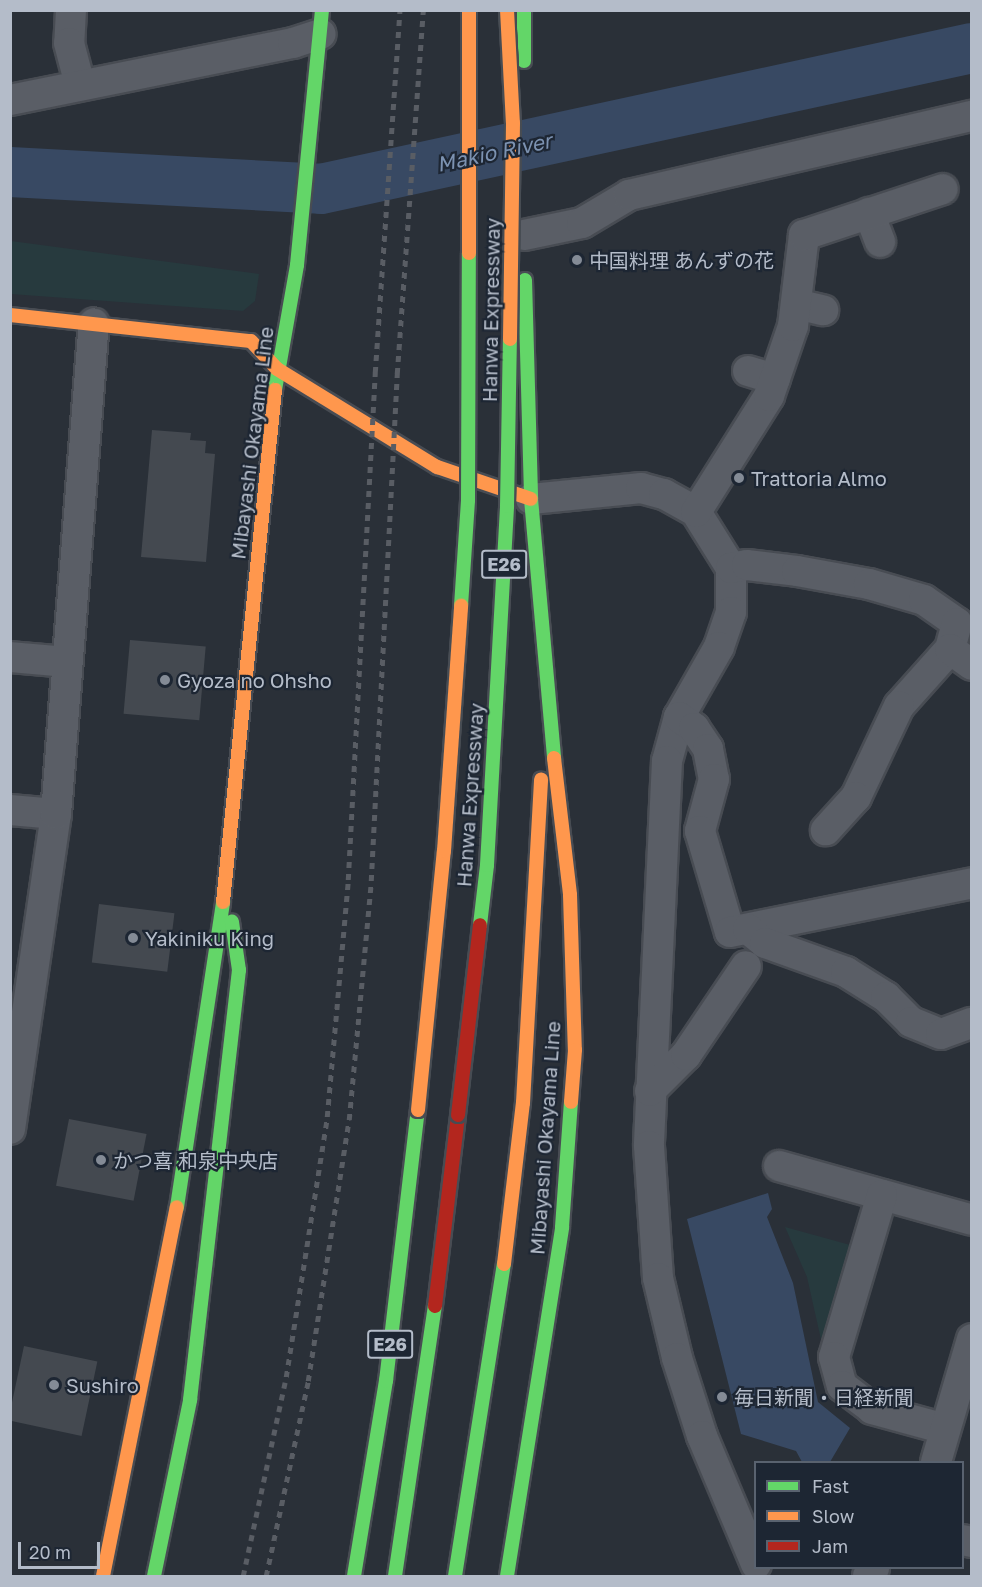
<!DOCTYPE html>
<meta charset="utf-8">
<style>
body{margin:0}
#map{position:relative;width:982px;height:1587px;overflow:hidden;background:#2a3038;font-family:"Golos Text","Noto Sans JP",sans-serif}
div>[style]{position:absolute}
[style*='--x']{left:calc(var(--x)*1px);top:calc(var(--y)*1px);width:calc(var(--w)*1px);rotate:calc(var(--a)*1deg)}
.green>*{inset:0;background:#273a3e}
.water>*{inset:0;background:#384963}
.river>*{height:50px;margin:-25px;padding:0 25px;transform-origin:25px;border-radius:25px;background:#384963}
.building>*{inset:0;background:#444950;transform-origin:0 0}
.roads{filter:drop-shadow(2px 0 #484c53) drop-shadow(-2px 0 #484c53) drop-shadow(0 2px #484c53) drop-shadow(0 -2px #484c53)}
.street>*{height:30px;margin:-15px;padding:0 15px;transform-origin:15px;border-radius:15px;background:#5a5e66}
.fast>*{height:14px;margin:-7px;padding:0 7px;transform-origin:7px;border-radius:7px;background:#63d668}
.slow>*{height:14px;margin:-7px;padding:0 7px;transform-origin:7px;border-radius:7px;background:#ff974d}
.jam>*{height:14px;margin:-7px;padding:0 7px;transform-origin:7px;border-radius:7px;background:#b3261e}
.rail>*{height:4.5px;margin-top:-2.25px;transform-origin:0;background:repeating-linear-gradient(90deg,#595d64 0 6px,transparent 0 12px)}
.bridges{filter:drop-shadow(2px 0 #474c53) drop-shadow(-2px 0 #474c53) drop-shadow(0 2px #474c53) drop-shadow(0 -2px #474c53)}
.fast-bridge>*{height:14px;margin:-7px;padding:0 7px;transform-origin:7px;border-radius:7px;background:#63d668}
.slow-bridge>*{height:14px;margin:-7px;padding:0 7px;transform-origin:7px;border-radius:7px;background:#ff974d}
.jam-bridge>*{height:14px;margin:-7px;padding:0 7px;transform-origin:7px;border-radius:7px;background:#b3261e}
.dots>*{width:16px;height:16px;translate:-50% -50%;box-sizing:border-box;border:3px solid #1d2633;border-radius:50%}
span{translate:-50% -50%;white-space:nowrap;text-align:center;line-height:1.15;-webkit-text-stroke:4.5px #1d2633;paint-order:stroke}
.shield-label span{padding:2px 4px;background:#1d2633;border:2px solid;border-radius:4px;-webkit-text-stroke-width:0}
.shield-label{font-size:18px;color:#b4bcc9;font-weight:700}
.poi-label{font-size:20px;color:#b4bcc9}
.left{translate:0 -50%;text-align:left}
.street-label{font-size:20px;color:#b4bcc9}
.water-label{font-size:21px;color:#7c92b1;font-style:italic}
.frame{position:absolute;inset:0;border:12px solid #b4bcc9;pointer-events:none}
.legend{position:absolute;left:754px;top:1461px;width:210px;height:108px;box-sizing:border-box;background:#1d2633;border:2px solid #59626f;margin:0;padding:8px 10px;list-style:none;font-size:18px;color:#b4bcc9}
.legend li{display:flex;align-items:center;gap:12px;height:30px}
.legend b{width:30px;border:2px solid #59626f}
.scale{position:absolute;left:18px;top:1542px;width:82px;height:27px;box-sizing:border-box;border:3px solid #b4bcc9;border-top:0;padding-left:8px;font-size:18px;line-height:21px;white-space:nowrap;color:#b4bcc9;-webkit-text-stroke:4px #1d2633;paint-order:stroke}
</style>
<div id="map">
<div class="green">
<div style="clip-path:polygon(11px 241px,259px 274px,255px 301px,243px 311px,11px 294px)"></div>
<div style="clip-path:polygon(785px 1227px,854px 1246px,824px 1353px,807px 1277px)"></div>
</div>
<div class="water">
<div style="clip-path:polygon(768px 1193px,772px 1209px,767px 1217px,793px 1283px,818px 1402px,850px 1428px,830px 1462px,802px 1462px,796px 1451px,741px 1434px,687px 1219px)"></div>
</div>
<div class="river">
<div style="--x:10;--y:172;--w:311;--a:3.1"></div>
<div style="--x:321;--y:189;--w:666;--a:-12.22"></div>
</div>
<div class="building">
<div style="clip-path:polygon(152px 430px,191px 433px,190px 440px,206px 441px,205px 453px,215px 454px,206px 562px,141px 557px)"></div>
<div style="left:130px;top:640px;width:76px;height:74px;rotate:5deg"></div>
<div style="left:99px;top:904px;width:76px;height:59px;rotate:7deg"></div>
<div style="left:69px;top:1119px;width:79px;height:68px;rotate:11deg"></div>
<div style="left:24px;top:1346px;width:75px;height:76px;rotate:12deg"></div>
</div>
<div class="roads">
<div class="street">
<div style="--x:71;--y:10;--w:33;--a:93"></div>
<div style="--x:69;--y:43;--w:43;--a:75.3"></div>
<div style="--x:10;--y:100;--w:289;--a:-11.4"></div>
<div style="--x:293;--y:43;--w:29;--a:-18"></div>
<div style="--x:869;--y:213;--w:31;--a:69"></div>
<div style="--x:524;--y:235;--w:59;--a:-11.7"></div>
<div style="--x:582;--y:223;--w:55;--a:-30.8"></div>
<div style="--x:629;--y:195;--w:352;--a:-13"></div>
<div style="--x:796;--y:304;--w:28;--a:13"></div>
<div style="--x:748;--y:371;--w:28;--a:17"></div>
<div style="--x:531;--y:499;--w:111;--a:-5.7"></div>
<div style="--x:641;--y:488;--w:24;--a:15"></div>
<div style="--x:664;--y:494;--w:37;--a:29"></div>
<div style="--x:696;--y:512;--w:66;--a:58"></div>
<div style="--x:731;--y:568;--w:44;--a:90"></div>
<div style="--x:731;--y:612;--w:37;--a:109"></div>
<div style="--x:719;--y:647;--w:81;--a:119.7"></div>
<div style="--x:679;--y:717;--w:46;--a:105.3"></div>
<div style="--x:667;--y:761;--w:385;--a:92.7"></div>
<div style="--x:649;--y:1146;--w:132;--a:86.1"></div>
<div style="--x:658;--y:1278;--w:82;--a:76.6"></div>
<div style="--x:677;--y:1358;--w:82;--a:72.2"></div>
<div style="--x:702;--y:1436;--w:139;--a:67.1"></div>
<div style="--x:696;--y:512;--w:137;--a:-57.8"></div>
<div style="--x:769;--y:396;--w:74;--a:-71.1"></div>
<div style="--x:793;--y:326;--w:92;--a:-83.1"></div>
<div style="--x:804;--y:235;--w:146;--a:-18.3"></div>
<div style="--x:731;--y:568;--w:16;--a:-11"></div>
<div style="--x:747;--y:565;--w:50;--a:6.8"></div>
<div style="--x:797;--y:571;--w:73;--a:10.2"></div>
<div style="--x:869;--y:584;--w:57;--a:16.2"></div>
<div style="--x:924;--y:600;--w:40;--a:34.9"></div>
<div style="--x:957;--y:623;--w:27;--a:105"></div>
<div style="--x:950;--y:649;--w:76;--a:131.8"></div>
<div style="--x:899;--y:706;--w:101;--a:115.3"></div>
<div style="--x:856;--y:797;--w:45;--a:132.3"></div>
<div style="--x:950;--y:649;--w:27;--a:36"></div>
<div style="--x:10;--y:657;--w:57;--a:5"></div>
<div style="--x:679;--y:717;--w:19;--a:36"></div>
<div style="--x:694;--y:728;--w:25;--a:56"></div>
<div style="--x:708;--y:749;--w:31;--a:79"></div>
<div style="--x:714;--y:779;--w:54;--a:105.1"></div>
<div style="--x:700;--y:831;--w:105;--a:73.5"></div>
<div style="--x:730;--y:932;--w:247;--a:-11.4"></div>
<div style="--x:10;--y:810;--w:46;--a:5"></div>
<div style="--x:748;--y:929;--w:22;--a:39"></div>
<div style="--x:765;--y:943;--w:86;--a:19.7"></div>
<div style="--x:846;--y:972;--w:47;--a:32"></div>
<div style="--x:886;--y:997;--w:35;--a:45"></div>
<div style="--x:911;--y:1022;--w:32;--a:22"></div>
<div style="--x:941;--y:1034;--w:33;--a:-20"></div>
<div style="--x:650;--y:1091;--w:51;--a:-45"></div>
<div style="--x:686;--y:1055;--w:107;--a:-56"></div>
<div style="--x:10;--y:1129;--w:318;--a:-81.7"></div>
<div style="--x:56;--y:814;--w:492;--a:-85.6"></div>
<div style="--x:779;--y:1166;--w:200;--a:15.6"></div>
<div style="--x:882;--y:1195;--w:169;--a:106.5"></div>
<div style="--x:834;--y:1357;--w:30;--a:75"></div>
<div style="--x:842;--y:1386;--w:38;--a:37"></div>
<div style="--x:872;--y:1409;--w:76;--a:15.3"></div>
<div style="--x:936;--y:1462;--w:128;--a:-73.7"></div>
<div style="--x:962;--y:1540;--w:10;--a:11"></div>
<div style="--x:868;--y:1576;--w:10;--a:-53"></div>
</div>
<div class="fast">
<div style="--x:524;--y:10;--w:51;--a:90"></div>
<div style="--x:525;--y:280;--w:219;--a:88.4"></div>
<div style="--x:531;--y:499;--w:260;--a:84.9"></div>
<div style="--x:275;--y:390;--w:127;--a:-80"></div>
<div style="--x:297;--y:265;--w:256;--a:-84.4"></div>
<div style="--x:177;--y:1207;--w:308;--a:-81.4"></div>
<div style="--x:154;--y:1576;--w:180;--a:-78.4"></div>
<div style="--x:190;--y:1400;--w:433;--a:-83.5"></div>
<div style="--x:239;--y:970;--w:49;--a:-98.3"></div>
<div style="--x:354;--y:1576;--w:198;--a:-80.7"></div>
<div style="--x:386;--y:1381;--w:273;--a:-83.3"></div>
<div style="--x:395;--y:1576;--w:273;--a:-81.6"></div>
<div style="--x:455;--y:1576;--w:316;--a:-81.1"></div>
<div style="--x:507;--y:1576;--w:353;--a:-81"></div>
<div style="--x:562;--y:1227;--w:125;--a:-85.9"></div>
</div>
<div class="slow">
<div style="--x:10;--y:315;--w:242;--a:6.2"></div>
<div style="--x:251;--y:341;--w:38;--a:47"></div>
<div style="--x:277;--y:369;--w:188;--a:31.5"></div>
<div style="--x:437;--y:467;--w:99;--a:18.8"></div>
<div style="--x:554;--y:758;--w:138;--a:83.3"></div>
<div style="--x:570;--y:895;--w:155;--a:88.2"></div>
<div style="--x:575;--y:1050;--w:52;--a:94.4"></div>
<div style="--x:223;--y:902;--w:515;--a:-84.2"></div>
<div style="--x:504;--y:1264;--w:162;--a:-83.3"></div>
<div style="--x:523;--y:1103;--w:324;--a:-86.8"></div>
<div style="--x:103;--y:1576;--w:376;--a:-78.7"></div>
</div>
<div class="jam">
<div style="--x:435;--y:1306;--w:192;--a:-83.1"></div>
</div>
</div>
<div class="rail">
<div style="--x:243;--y:1576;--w:204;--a:-77.8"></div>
<div style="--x:286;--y:1377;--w:263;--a:-81"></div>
<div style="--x:327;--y:1117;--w:238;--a:-84.9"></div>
<div style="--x:348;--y:880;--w:508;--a:-86.95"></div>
<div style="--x:375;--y:373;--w:364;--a:-86.1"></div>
<div style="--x:266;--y:1576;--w:199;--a:-77.8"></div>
<div style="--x:308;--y:1381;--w:264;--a:-81.1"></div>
<div style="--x:349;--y:1120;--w:240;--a:-84.7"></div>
<div style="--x:371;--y:881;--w:508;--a:-87.06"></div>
<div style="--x:397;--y:374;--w:365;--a:-85.9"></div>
</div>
<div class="bridges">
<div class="fast-bridge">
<div style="--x:461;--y:606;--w:106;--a:-86.2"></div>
<div style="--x:468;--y:500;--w:247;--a:-89.8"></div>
<div style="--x:480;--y:925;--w:60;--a:-83.3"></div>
<div style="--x:487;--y:865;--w:360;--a:-86.8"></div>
<div style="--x:507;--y:506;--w:167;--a:-89"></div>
</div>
<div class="slow-bridge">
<div style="--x:507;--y:10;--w:113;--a:87"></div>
<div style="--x:513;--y:123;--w:216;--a:90.8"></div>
<div style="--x:469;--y:253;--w:243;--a:-90"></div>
<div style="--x:418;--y:1110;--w:260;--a:-84.3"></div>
<div style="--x:444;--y:851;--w:246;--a:-86"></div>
</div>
<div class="jam-bridge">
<div style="--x:458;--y:1115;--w:191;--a:-83.4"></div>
</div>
</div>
<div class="dots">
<div style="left:577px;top:260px;background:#848b96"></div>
<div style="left:739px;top:478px;background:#848b96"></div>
<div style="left:165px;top:680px;background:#848b96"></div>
<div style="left:133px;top:938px;background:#848b96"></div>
<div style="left:101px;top:1160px;background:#848b96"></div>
<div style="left:54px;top:1385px;background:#848b96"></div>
<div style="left:722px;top:1397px;background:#848b96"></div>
</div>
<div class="shield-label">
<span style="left:504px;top:564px">E26</span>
<span style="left:390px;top:1344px">E26</span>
</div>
<div class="poi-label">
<span class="left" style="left:589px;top:260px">中国料理 あんずの花</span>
<span class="left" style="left:751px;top:478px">Trattoria Almo</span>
<span class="left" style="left:177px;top:680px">Gyoza no Ohsho</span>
<span class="left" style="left:145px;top:938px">Yakiniku King</span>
<span class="left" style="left:113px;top:1160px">かつ喜 和泉中央店</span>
<span class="left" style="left:66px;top:1385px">Sushiro</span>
<span class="left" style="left:734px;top:1397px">毎日新聞・日経新聞</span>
</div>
<div class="street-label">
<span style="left:491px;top:310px;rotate:-89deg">Hanwa Expressway</span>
<span style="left:252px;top:443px;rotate:-83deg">Mibayashi Okayama Line</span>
<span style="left:470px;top:795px;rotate:-86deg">Hanwa Expressway</span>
<span style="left:545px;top:1138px;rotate:-86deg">Mibayashi Okayama Line</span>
</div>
<div class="water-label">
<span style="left:494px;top:152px;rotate:-12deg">Makio River</span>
</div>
<div class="frame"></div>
<ul class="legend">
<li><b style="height:8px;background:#63d668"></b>Fast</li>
<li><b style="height:8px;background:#ff974d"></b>Slow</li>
<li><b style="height:8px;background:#b3261e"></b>Jam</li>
</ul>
<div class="scale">20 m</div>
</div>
